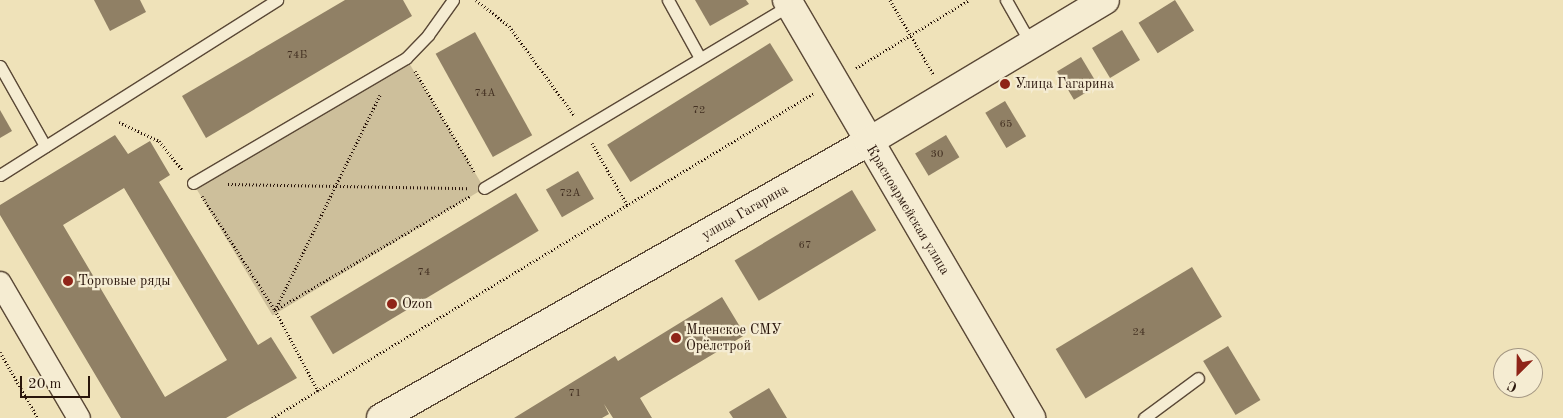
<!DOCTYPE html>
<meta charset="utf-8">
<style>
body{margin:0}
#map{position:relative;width:1563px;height:418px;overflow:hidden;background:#efe2b9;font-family:"Old Standard TT",serif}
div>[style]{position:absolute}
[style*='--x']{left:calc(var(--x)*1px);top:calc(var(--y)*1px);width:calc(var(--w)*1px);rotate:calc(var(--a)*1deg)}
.green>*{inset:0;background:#cdbf9b;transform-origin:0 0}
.building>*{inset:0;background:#908065;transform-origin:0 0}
.path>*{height:3px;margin-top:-1.5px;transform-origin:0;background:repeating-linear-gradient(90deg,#29150b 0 1px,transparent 0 3.5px)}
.roads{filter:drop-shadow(1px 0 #5a4836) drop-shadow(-1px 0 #5a4836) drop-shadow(0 1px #5a4836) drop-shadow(0 -1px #5a4836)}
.service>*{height:11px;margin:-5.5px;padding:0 5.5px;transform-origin:5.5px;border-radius:5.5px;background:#f5ecd2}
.minor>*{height:22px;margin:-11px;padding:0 11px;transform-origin:11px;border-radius:11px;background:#f5ecd2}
.tertiary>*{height:28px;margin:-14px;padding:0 14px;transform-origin:14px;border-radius:14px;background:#f5ecd2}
.secondary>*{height:28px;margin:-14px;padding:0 14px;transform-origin:14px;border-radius:14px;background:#f5ecd2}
.dots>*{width:14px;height:14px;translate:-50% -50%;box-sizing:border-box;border:2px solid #f5ecd2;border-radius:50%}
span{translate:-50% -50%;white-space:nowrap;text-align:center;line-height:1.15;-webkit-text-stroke:4.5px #f5ecd2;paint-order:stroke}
.number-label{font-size:11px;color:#433022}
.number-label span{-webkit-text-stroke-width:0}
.poi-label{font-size:14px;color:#29150b}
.left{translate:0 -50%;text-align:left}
.street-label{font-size:14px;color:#29150b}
.north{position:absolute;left:1493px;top:348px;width:50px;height:50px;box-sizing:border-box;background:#f5ecd2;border:1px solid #a39682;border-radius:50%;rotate:203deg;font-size:14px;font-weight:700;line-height:20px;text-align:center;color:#29150b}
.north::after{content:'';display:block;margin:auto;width:18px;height:22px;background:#8f2418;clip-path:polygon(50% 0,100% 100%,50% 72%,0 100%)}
.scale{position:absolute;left:20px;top:376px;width:70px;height:22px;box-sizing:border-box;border:2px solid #29150b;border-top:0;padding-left:6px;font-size:15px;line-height:18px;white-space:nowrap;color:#29150b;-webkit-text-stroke:4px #f5ecd2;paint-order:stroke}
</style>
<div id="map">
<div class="green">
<div style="left:406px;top:58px;width:152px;height:247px;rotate:59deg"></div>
</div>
<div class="building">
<div style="clip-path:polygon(94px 0,140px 0,146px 12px,110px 31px)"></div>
<div style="clip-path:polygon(345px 0,403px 0,412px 16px,206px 138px,182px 96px)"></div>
<div style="clip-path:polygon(695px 0,746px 0,749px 4px,710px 26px)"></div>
<div style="left:1175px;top:0;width:36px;height:43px;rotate:58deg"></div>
<div style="left:1122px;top:30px;width:35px;height:35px;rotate:59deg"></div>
<div style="left:475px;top:32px;width:118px;height:45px;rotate:61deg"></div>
<div style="left:770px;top:43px;width:44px;height:192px;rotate:58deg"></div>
<div style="left:1081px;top:57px;width:33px;height:28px;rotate:59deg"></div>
<div style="left:1005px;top:101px;width:41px;height:23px;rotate:59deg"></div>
<div style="clip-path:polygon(0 110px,12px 131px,0 138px)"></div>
<div style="clip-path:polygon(evenodd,115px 135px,128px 154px,150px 141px,170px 175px,159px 182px,258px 345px,271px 337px,297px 378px,226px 418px,121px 418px,0 215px,0 205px,115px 135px,124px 188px,227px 360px,165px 397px,63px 225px,124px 188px)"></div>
<div style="left:946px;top:135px;width:26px;height:36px;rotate:59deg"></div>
<div style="left:578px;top:171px;width:32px;height:37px;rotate:60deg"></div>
<div style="left:852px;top:190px;width:47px;height:137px;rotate:59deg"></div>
<div style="left:516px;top:193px;width:44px;height:240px;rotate:59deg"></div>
<div style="left:1192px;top:267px;width:58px;height:159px;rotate:59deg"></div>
<div style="clip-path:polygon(722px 297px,745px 335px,640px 398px,652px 418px,613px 418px,604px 404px,609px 414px,602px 418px,514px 418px,615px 356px,618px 361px)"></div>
<div style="left:1228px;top:346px;width:63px;height:29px;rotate:59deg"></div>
<div style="clip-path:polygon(769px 388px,787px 418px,733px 418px,729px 412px)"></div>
</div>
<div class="path">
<div style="--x:476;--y:0;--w:42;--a:38.2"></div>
<div style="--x:509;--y:26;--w:110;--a:53.9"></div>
<div style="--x:890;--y:0;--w:86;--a:59.8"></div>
<div style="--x:856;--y:68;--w:132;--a:-31"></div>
<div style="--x:415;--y:71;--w:118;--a:59.5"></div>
<div style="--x:380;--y:95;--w:239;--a:116"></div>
<div style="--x:275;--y:310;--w:226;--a:-30.3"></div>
<div style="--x:119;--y:122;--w:44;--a:25.4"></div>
<div style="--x:159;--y:141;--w:38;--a:51"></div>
<div style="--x:592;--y:143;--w:73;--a:60.3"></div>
<div style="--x:228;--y:184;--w:241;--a:1"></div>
<div style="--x:202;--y:196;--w:135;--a:57.4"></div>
<div style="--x:275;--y:310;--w:92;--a:62"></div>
<div style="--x:0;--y:352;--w:76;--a:60.1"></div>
<div style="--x:272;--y:418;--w:632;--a:-30.95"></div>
</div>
<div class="roads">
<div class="service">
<div style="--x:668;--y:0;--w:66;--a:61.1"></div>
<div style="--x:1006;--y:0;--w:51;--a:60.4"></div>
<div style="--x:0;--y:66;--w:92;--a:60.6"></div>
<div style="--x:0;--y:175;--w:328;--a:-32.3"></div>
<div style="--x:193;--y:183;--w:247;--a:-30.4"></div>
<div style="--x:406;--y:58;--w:32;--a:-46"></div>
<div style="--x:428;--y:35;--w:43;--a:-54.5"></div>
<div style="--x:484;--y:188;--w:357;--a:-30.9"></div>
<div style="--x:1144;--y:418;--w:67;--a:-36.5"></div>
</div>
<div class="minor">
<div style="--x:0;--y:283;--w:156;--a:59.7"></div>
</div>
<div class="tertiary">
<div style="--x:787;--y:0;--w:484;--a:59.7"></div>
</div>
<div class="secondary">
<div style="--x:381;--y:418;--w:560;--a:-29.54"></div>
<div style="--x:868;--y:142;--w:276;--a:-30.9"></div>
</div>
</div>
<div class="dots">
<div style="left:1005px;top:84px;background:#8f2418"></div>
<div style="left:68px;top:281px;background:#8f2418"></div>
<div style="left:392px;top:304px;background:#8f2418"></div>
<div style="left:676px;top:338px;background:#8f2418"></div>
</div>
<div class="number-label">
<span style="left:297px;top:56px">74Б</span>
<span style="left:485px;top:94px">74А</span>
<span style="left:699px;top:111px">72</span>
<span style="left:1006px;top:125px">65</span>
<span style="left:937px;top:155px">30</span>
<span style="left:570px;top:194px">72А</span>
<span style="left:805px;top:246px">67</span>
<span style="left:424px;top:273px">74</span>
<span style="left:1139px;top:333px">24</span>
<span style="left:575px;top:394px">71</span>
</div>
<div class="poi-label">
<span class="left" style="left:1015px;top:84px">Улица Гагарина</span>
<span class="left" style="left:78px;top:281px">Торговые ряды</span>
<span class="left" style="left:402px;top:304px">Ozon</span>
<span class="left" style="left:686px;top:338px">Мценское СМУ<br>Орёлстрой</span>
</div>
<div class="street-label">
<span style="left:908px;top:210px;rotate:59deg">Красноармейская улица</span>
<span style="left:745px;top:212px;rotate:-30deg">улица Гагарина</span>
</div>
<div class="north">С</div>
<div class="scale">20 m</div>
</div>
